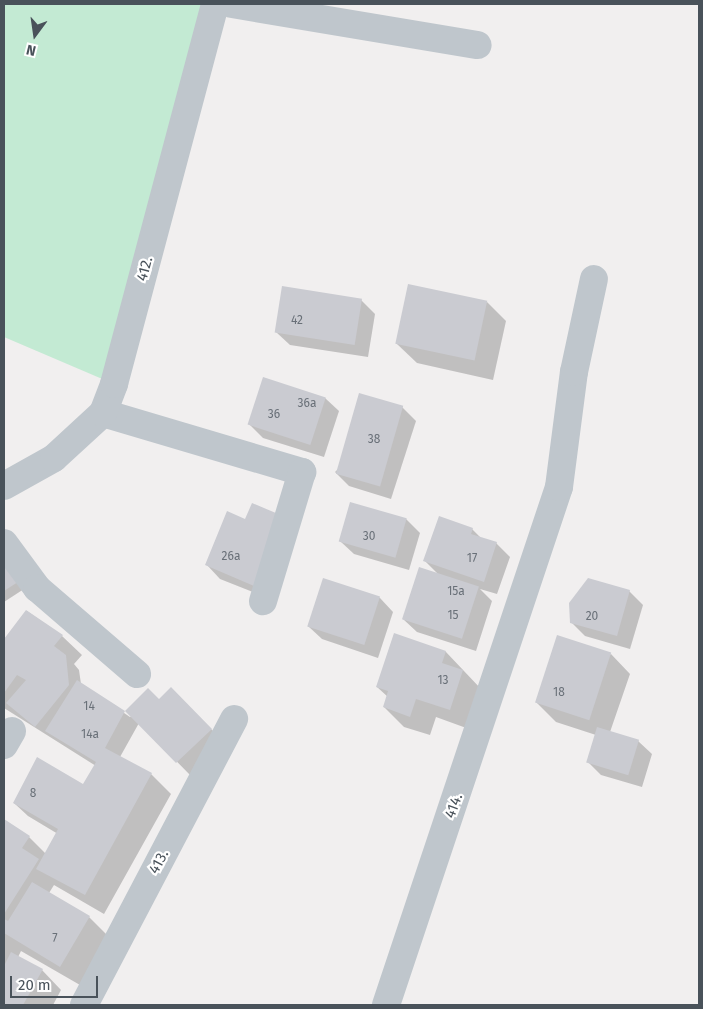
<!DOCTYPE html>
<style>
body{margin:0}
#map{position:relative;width:703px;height:1009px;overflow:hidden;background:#f1efef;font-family:"Fira Sans",sans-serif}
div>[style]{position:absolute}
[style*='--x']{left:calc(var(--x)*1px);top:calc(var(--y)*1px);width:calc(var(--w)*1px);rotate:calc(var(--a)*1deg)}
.green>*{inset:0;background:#c3ead3}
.shadow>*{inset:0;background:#0003}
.building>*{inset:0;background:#cacbd1;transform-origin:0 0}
.minor>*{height:28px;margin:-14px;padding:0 14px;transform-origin:14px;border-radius:14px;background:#bfc6cc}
span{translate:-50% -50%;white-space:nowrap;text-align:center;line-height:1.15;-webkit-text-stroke:4.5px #fff;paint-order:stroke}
.number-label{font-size:12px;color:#697078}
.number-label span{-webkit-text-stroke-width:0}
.street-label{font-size:15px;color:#49525a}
.frame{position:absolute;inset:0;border:5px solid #49525a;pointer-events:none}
.north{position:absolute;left:10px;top:10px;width:50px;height:50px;-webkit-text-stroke:4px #fff;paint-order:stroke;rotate:194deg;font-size:14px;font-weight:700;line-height:20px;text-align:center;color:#49525a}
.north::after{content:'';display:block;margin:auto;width:18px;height:22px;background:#49525a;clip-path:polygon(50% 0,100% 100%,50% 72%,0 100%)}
.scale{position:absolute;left:10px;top:976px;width:88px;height:22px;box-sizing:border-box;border:2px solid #49525a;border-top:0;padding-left:6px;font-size:15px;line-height:18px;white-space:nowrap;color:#49525a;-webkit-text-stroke:4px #fff;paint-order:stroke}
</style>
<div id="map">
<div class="green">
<div style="clip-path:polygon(4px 4px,215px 4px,114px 384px,4px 337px)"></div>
</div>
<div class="shadow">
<div style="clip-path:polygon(361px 300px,375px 314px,368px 357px,290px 345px,276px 332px)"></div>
<div style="clip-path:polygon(487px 302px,506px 321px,493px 380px,417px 363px,397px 344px)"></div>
<div style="clip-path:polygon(325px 398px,339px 411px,324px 457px,263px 438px,250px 425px)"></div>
<div style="clip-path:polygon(402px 407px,416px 421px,391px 499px,349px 486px,335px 472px)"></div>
<div style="clip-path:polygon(406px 519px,420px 533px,409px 570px,354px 554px,340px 541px)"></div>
<div style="clip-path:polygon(246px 520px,268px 598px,220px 579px,207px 565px)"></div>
<div style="clip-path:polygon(472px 529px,482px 539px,496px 543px,510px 557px,497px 594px,480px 589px,492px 601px,476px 651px,417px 632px,403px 619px,438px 574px,425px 561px)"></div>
<div style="clip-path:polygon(4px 565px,27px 587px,4px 602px)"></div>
<div style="clip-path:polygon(324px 580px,380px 598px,393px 612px,378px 658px,322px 639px,308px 626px)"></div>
<div style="clip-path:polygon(629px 591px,643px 605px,630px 649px,585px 636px,572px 623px)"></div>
<div style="clip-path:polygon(27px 611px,62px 636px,82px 655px,74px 664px,79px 670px,81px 684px,130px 717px,159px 701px,171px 689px,225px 743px,191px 776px,139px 723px,120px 757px,151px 774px,171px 794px,104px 914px,54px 885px,49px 893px,89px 917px,109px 937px,80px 985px,21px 951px,18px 957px,42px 970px,61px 990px,53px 1005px,4px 1005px,4px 820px,29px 837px,46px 854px,58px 834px,28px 816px,14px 803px,83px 785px,96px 766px,4px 708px,4px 641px)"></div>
<div style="clip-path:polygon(394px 635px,446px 652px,482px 690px,469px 729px,436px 717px,430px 735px,404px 727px,384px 707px,388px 697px,377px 687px)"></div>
<div style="clip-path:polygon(611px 654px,630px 674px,610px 732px,638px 741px,652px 754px,642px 787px,601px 775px,588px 762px,596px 735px,556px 722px,536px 702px)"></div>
</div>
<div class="building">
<div style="left:408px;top:284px;width:81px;height:61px;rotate:12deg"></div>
<div style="left:282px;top:286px;width:81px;height:47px;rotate:9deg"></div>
<div style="left:263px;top:377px;width:66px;height:50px;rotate:18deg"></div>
<div style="left:359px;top:393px;width:46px;height:84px;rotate:16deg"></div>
<div style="left:350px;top:502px;width:59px;height:41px;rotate:16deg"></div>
<div style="clip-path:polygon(252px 503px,283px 516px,254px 586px,205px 565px,227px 511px,245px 519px)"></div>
<div style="clip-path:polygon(439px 516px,473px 528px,471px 534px,497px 542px,484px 582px,423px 561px)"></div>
<div style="clip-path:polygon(4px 564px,21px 580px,4px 591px)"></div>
<div style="left:419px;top:567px;width:63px;height:55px;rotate:18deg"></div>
<div style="left:323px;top:578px;width:60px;height:51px;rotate:18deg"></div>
<div style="clip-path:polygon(588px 578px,630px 590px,617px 636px,570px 623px,569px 603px)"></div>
<div style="clip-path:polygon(26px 610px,63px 635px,54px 646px,66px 655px,69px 685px,35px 727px,6px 703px,26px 680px,17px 675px,4px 693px,4px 639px)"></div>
<div style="clip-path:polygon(394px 633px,446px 651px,442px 663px,463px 670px,450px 710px,416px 699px,410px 717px,383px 707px,388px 691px,376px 687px)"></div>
<div style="left:557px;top:635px;width:57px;height:71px;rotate:18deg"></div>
<div style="clip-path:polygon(77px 680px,125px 711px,148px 688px,159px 699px,171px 687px,212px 729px,176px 763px,125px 711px,105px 748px,152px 773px,85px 895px,36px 869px,58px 829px,13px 803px,37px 757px,83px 784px,96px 762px,45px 731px)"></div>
<div style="left:597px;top:727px;width:44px;height:37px;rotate:17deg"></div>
<div style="clip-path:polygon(4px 819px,30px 836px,22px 848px,39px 859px,4px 914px)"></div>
<div style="clip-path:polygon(32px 882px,90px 916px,60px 967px,4px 933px,4px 919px,8px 921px)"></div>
<div style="clip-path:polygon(11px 952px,43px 969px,23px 1005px,4px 1005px,4px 966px)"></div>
</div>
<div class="minor">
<div style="--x:232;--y:4;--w:249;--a:9.5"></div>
<div style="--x:103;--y:413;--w:208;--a:16.5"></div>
<div style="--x:302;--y:472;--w:135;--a:106.8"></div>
<div style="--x:4;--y:486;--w:57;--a:-29.2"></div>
<div style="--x:54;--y:458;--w:67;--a:-42.6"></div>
<div style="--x:103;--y:413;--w:31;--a:-69"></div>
<div style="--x:114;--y:384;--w:393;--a:-75.1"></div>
<div style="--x:4;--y:543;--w:56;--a:53.7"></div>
<div style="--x:37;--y:588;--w:132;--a:40.7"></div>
<div style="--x:4;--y:745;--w:16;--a:-60"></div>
<div style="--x:84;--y:1005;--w:323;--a:-62.3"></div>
<div style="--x:386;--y:1005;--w:546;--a:-71.53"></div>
<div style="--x:559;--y:487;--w:116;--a:-82.6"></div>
<div style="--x:574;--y:372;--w:95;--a:-77.9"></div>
</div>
<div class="number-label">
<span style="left:297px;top:321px">42</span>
<span style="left:307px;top:404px">36a</span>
<span style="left:274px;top:415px">36</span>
<span style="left:374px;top:440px">38</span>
<span style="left:369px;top:537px">30</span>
<span style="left:231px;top:557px">26a</span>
<span style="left:472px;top:559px">17</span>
<span style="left:456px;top:592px">15a</span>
<span style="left:453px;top:616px">15</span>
<span style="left:592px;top:617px">20</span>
<span style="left:443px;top:681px">13</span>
<span style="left:559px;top:693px">18</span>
<span style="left:89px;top:707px">14</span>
<span style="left:90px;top:735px">14a</span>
<span style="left:33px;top:794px">8</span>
<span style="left:55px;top:939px">7</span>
</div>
<div class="street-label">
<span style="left:145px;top:269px;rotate:-75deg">412.</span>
<span style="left:454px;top:806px;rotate:-70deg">414.</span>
<span style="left:159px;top:862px;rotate:-62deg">413.</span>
</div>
<div class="frame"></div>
<div class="north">N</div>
<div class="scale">20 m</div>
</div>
